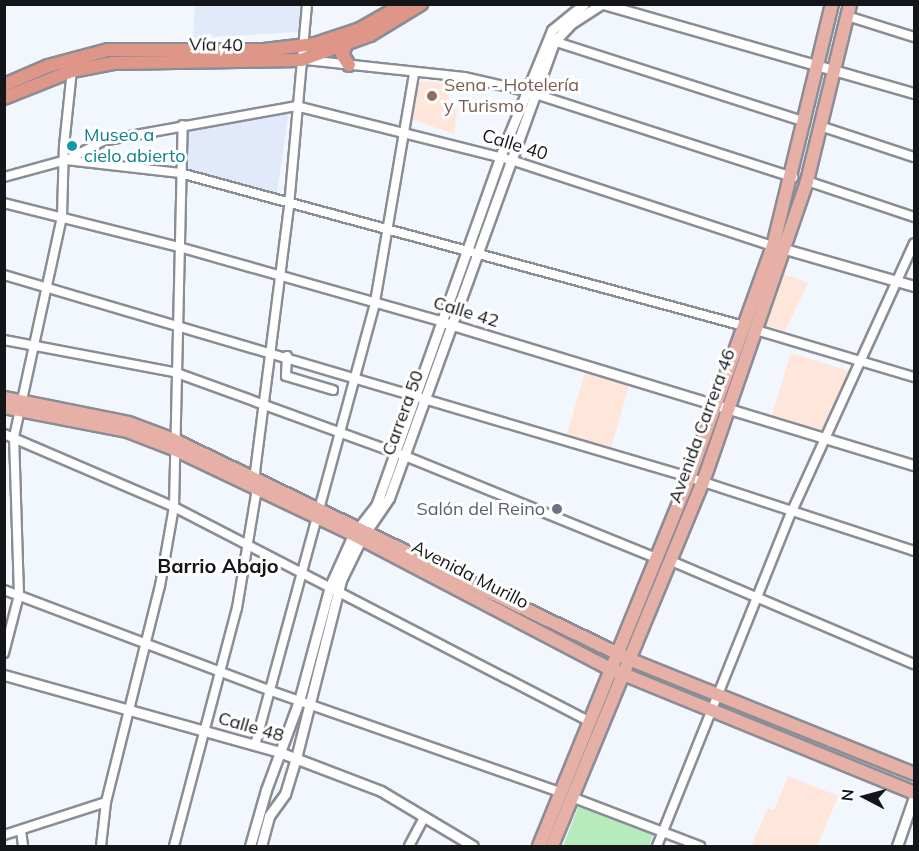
<!DOCTYPE html>
<meta charset="utf-8">
<style>
body{margin:0}
#map{position:relative;width:919px;height:851px;overflow:hidden;background:#f2f6fd;font-family:Mulish,sans-serif}
div>[style]{position:absolute}
[style*='--x']{left:calc(var(--x)*1px);top:calc(var(--y)*1px);width:calc(var(--w)*1px);rotate:calc(var(--a)*1deg)}
.built>*{inset:0;background:#e2e9fa}
.education>*{inset:0;background:#fee6db;transform-origin:0 0}
.green>*{inset:0;background:#b7ebbb}
.roads{filter:drop-shadow(2px 0 #8a8d96) drop-shadow(-2px 0 #8a8d96) drop-shadow(0 2px #8a8d96) drop-shadow(0 -2px #8a8d96)}
.minor>*{height:8px;margin:-4px;padding:0 4px;transform-origin:4px;border-radius:4px;background:#fff}
.tertiary>*{height:9px;margin:-4.5px;padding:0 4.5px;transform-origin:4.5px;border-radius:4.5px;background:#fff}
.primary>*{height:12px;margin:-6px;padding:0 6px;transform-origin:6px;border-radius:6px;background:#e6b0a6}
.trunk>*{height:12px;margin:-6px;padding:0 6px;transform-origin:6px;border-radius:6px;background:#de9688}
.dots>*{width:16px;height:16px;translate:-50% -50%;box-sizing:border-box;border:3px solid #fff;border-radius:50%}
span{translate:-50% -50%;white-space:nowrap;text-align:center;line-height:1.15;-webkit-text-stroke:6px #fff;paint-order:stroke}
.street-label{font-size:18px;color:#131518}
.education-label{font-size:18px;color:#785e54}
.left{translate:0 -50%;text-align:left}
.culture-label{font-size:18px;color:#0d838f}
.worship-label{font-size:18px;color:#5b616d}
.right{translate:-100% -50%;text-align:right}
.neighbourhood-label{font-size:20px;color:#131518;font-weight:700}
.frame{position:absolute;inset:0;border:6px solid #131518;pointer-events:none}
.north{position:absolute;left:835px;top:767px;width:60px;height:60px;-webkit-text-stroke:4px #fff;paint-order:stroke;rotate:276deg;font-size:16px;font-weight:700;line-height:24px;text-align:center;color:#131518}
.north::after{content:'';display:block;margin:auto;width:21px;height:27px;background:#131518;clip-path:polygon(50% 0,100% 100%,50% 72%,0 100%)}
</style>
<div id="map">
<div class="built">
<div style="clip-path:polygon(195px 5px,301px 5px,298px 32px,193px 38px)"></div>
<div style="clip-path:polygon(289px 111px,277px 193px,184px 169px,187px 130px)"></div>
</div>
<div class="education">
<div style="clip-path:polygon(421px 81px,450px 84px,448px 107px,457px 109px,454px 134px,411px 119px,416px 85px)"></div>
<div style="clip-path:polygon(784px 274px,808px 283px,785px 331px,763px 325px)"></div>
<div style="left:791px;top:353px;width:62px;height:66px;rotate:17deg"></div>
<div style="left:585px;top:372px;width:46px;height:66px;rotate:16deg"></div>
<div style="clip-path:polygon(788px 776px,838px 796px,817px 846px,751px 846px,768px 808px,774px 810px)"></div>
</div>
<div class="green">
<div style="clip-path:polygon(579px 805px,653px 835px,649px 846px,563px 846px)"></div>
</div>
<div class="roads">
<div class="minor">
<div style="--x:847;--y:16;--w:70;--a:17.4"></div>
<div style="--x:550;--y:40;--w:268;--a:17.8"></div>
<div style="--x:306;--y:60;--w:159;--a:6.1"></div>
<div style="--x:464;--y:77;--w:64;--a:12.7"></div>
<div style="--x:526;--y:91;--w:281;--a:17.9"></div>
<div style="--x:820;--y:126;--w:99;--a:18.3"></div>
<div style="--x:67;--y:160;--w:40;--a:-28"></div>
<div style="--x:102;--y:141;--w:197;--a:-10.2"></div>
<div style="--x:296;--y:106;--w:222;--a:14.1"></div>
<div style="--x:511;--y:160;--w:276;--a:18.2"></div>
<div style="--x:4;--y:177;--w:64;--a:-15.3"></div>
<div style="--x:66;--y:160;--w:115;--a:6.5"></div>
<div style="--x:180;--y:173;--w:584;--a:15.18"></div>
<div style="--x:807;--y:181;--w:113;--a:18.6"></div>
<div style="--x:4;--y:203;--w:180;--a:14.1"></div>
<div style="--x:179;--y:247;--w:272;--a:15.8"></div>
<div style="--x:4;--y:275;--w:710;--a:16.44"></div>
<div style="--x:685;--y:476;--w:241;--a:18.1"></div>
<div style="--x:756;--y:330;--w:165;--a:16.6"></div>
<div style="--x:4;--y:340;--w:173;--a:10.7"></div>
<div style="--x:174;--y:372;--w:246;--a:20"></div>
<div style="--x:405;--y:456;--w:271;--a:22.1"></div>
<div style="--x:287;--y:356;--w:20;--a:93"></div>
<div style="--x:286;--y:376;--w:49;--a:16.6"></div>
<div style="--x:4;--y:434;--w:185;--a:23.2"></div>
<div style="--x:174;--y:507;--w:467;--a:27.3"></div>
<div style="--x:671;--y:561;--w:264;--a:23"></div>
<div style="--x:4;--y:590;--w:285;--a:20.7"></div>
<div style="--x:271;--y:691;--w:302;--a:19.3"></div>
<div style="--x:4;--y:653;--w:60;--a:-75.5"></div>
<div style="--x:19;--y:595;--w:158;--a:-91.8"></div>
<div style="--x:14;--y:437;--w:226;--a:-77.7"></div>
<div style="--x:62;--y:216;--w:70;--a:-88.4"></div>
<div style="--x:64;--y:146;--w:76;--a:-84"></div>
<div style="--x:255;--y:745;--w:459;--a:-74.8"></div>
<div style="--x:375;--y:302;--w:231;--a:-80.3"></div>
<div style="--x:574;--y:798;--w:135;--a:20.9"></div>
<div style="--x:21;--y:831;--w:15;--a:82"></div>
<div style="--x:4;--y:835;--w:107;--a:-17.9"></div>
<div style="--x:101;--y:846;--w:44;--a:-83.5"></div>
<div style="--x:106;--y:802;--w:223;--a:-76"></div>
<div style="--x:160;--y:586;--w:80;--a:-80"></div>
<div style="--x:174;--y:507;--w:382;--a:-88.7"></div>
<div style="--x:174;--y:846;--w:246;--a:-75.2"></div>
<div style="--x:237;--y:608;--w:115;--a:-80.5"></div>
<div style="--x:256;--y:495;--w:23;--a:-92"></div>
<div style="--x:255;--y:472;--w:268;--a:-82.7"></div>
<div style="--x:289;--y:206;--w:203;--a:-84.9"></div>
<div style="--x:409;--y:846;--w:32;--a:-62"></div>
<div style="--x:657;--y:846;--w:361;--a:-68.1"></div>
<div style="--x:792;--y:511;--w:294;--a:-65.5"></div>
</div>
<div class="tertiary">
<div style="--x:603;--y:4;--w:323;--a:16"></div>
<div style="--x:778;--y:247;--w:141;--a:16"></div>
<div style="--x:446;--y:323;--w:489;--a:16.9"></div>
<div style="--x:4;--y:675;--w:286;--a:15.6"></div>
<div style="--x:279;--y:752;--w:109;--a:20.9"></div>
<div style="--x:381;--y:791;--w:107;--a:30.9"></div>
<div style="--x:250;--y:846;--w:58;--a:-74.1"></div>
<div style="--x:266;--y:790;--w:95;--a:-69.7"></div>
<div style="--x:299;--y:701;--w:119;--a:-74.9"></div>
<div style="--x:330;--y:586;--w:56;--a:-65.7"></div>
<div style="--x:353;--y:535;--w:37;--a:-52"></div>
<div style="--x:376;--y:506;--w:370;--a:-70.4"></div>
<div style="--x:500;--y:157;--w:137;--a:-67.7"></div>
<div style="--x:552;--y:30;--w:41;--a:-39.1"></div>
<div style="--x:261;--y:846;--w:31;--a:-75"></div>
<div style="--x:269;--y:816;--w:27;--a:-54"></div>
<div style="--x:285;--y:794;--w:38;--a:-73"></div>
<div style="--x:296;--y:758;--w:184;--a:-75.8"></div>
<div style="--x:341;--y:580;--w:46;--a:-64"></div>
<div style="--x:361;--y:539;--w:50;--a:-55.7"></div>
<div style="--x:389;--y:498;--w:485;--a:-70.1"></div>
<div style="--x:554;--y:42;--w:26;--a:-47"></div>
<div style="--x:572;--y:23;--w:35;--a:-33"></div>
<div style="--x:897;--y:846;--w:52;--a:-70.9"></div>
</div>
<div class="primary">
<div style="--x:4;--y:398;--w:127;--a:11.3"></div>
<div style="--x:129;--y:423;--w:48;--a:20.7"></div>
<div style="--x:174;--y:440;--w:507;--a:25.71"></div>
<div style="--x:631;--y:660;--w:305;--a:21.9"></div>
<div style="--x:4;--y:407;--w:125;--a:11"></div>
<div style="--x:127;--y:431;--w:50;--a:21"></div>
<div style="--x:174;--y:449;--w:195;--a:25.5"></div>
<div style="--x:350;--y:533;--w:289;--a:27.6"></div>
<div style="--x:606;--y:667;--w:333;--a:22.2"></div>
<div style="--x:539;--y:846;--w:397;--a:-67.8"></div>
<div style="--x:689;--y:478;--w:247;--a:-70.1"></div>
<div style="--x:773;--y:246;--w:249;--a:-76.3"></div>
<div style="--x:552;--y:846;--w:394;--a:-67.5"></div>
<div style="--x:703;--y:482;--w:318;--a:-70.9"></div>
<div style="--x:807;--y:181;--w:182;--a:-76.3"></div>
</div>
<div class="trunk">
<div style="--x:346;--y:45;--w:10;--a:114"></div>
<div style="--x:342;--y:54;--w:13;--a:58"></div>
<div style="--x:4;--y:85;--w:48;--a:-23.4"></div>
<div style="--x:48;--y:66;--w:62;--a:-14.9"></div>
<div style="--x:108;--y:50;--w:156;--a:0"></div>
<div style="--x:264;--y:50;--w:51;--a:-6.7"></div>
<div style="--x:315;--y:44;--w:47;--a:-18.4"></div>
<div style="--x:360;--y:29;--w:51;--a:-29.6"></div>
<div style="--x:4;--y:98;--w:73;--a:-21.7"></div>
<div style="--x:72;--y:71;--w:42;--a:-11"></div>
<div style="--x:113;--y:63;--w:188;--a:-0.9"></div>
<div style="--x:301;--y:60;--w:73;--a:-19.9"></div>
<div style="--x:370;--y:35;--w:60;--a:-31.3"></div>
</div>
</div>
<div class="dots">
<div style="left:432px;top:96px;background:#8d6e63"></div>
<div style="left:72px;top:146px;background:#0f9aa8"></div>
<div style="left:557px;top:509px;background:#6b7280"></div>
</div>
<div class="street-label">
<span style="left:216px;top:45px;rotate:1deg">Vía 40</span>
<span style="left:515px;top:145px;rotate:17deg">Calle 40</span>
<span style="left:466px;top:312px;rotate:17deg">Calle 42</span>
<span style="left:403px;top:413px;rotate:-70deg">Carrera 50</span>
<span style="left:702px;top:426px;rotate:-70deg">Avenida Carrera 46</span>
<span style="left:470px;top:575px;rotate:27deg">Avenida Murillo</span>
<span style="left:251px;top:727px;rotate:16deg">Calle 48</span>
</div>
<div class="education-label">
<span class="left" style="left:444px;top:96px">Sena - Hotelería<br>y Turismo</span>
</div>
<div class="culture-label">
<span class="left" style="left:84px;top:146px">Museo a<br>cielo abierto</span>
</div>
<div class="worship-label">
<span class="right" style="left:545px;top:509px">Salón del Reino</span>
</div>
<div class="neighbourhood-label">
<span style="left:218px;top:565px">Barrio Abajo</span>
</div>
<div class="frame"></div>
<div class="north">N</div>
</div>
